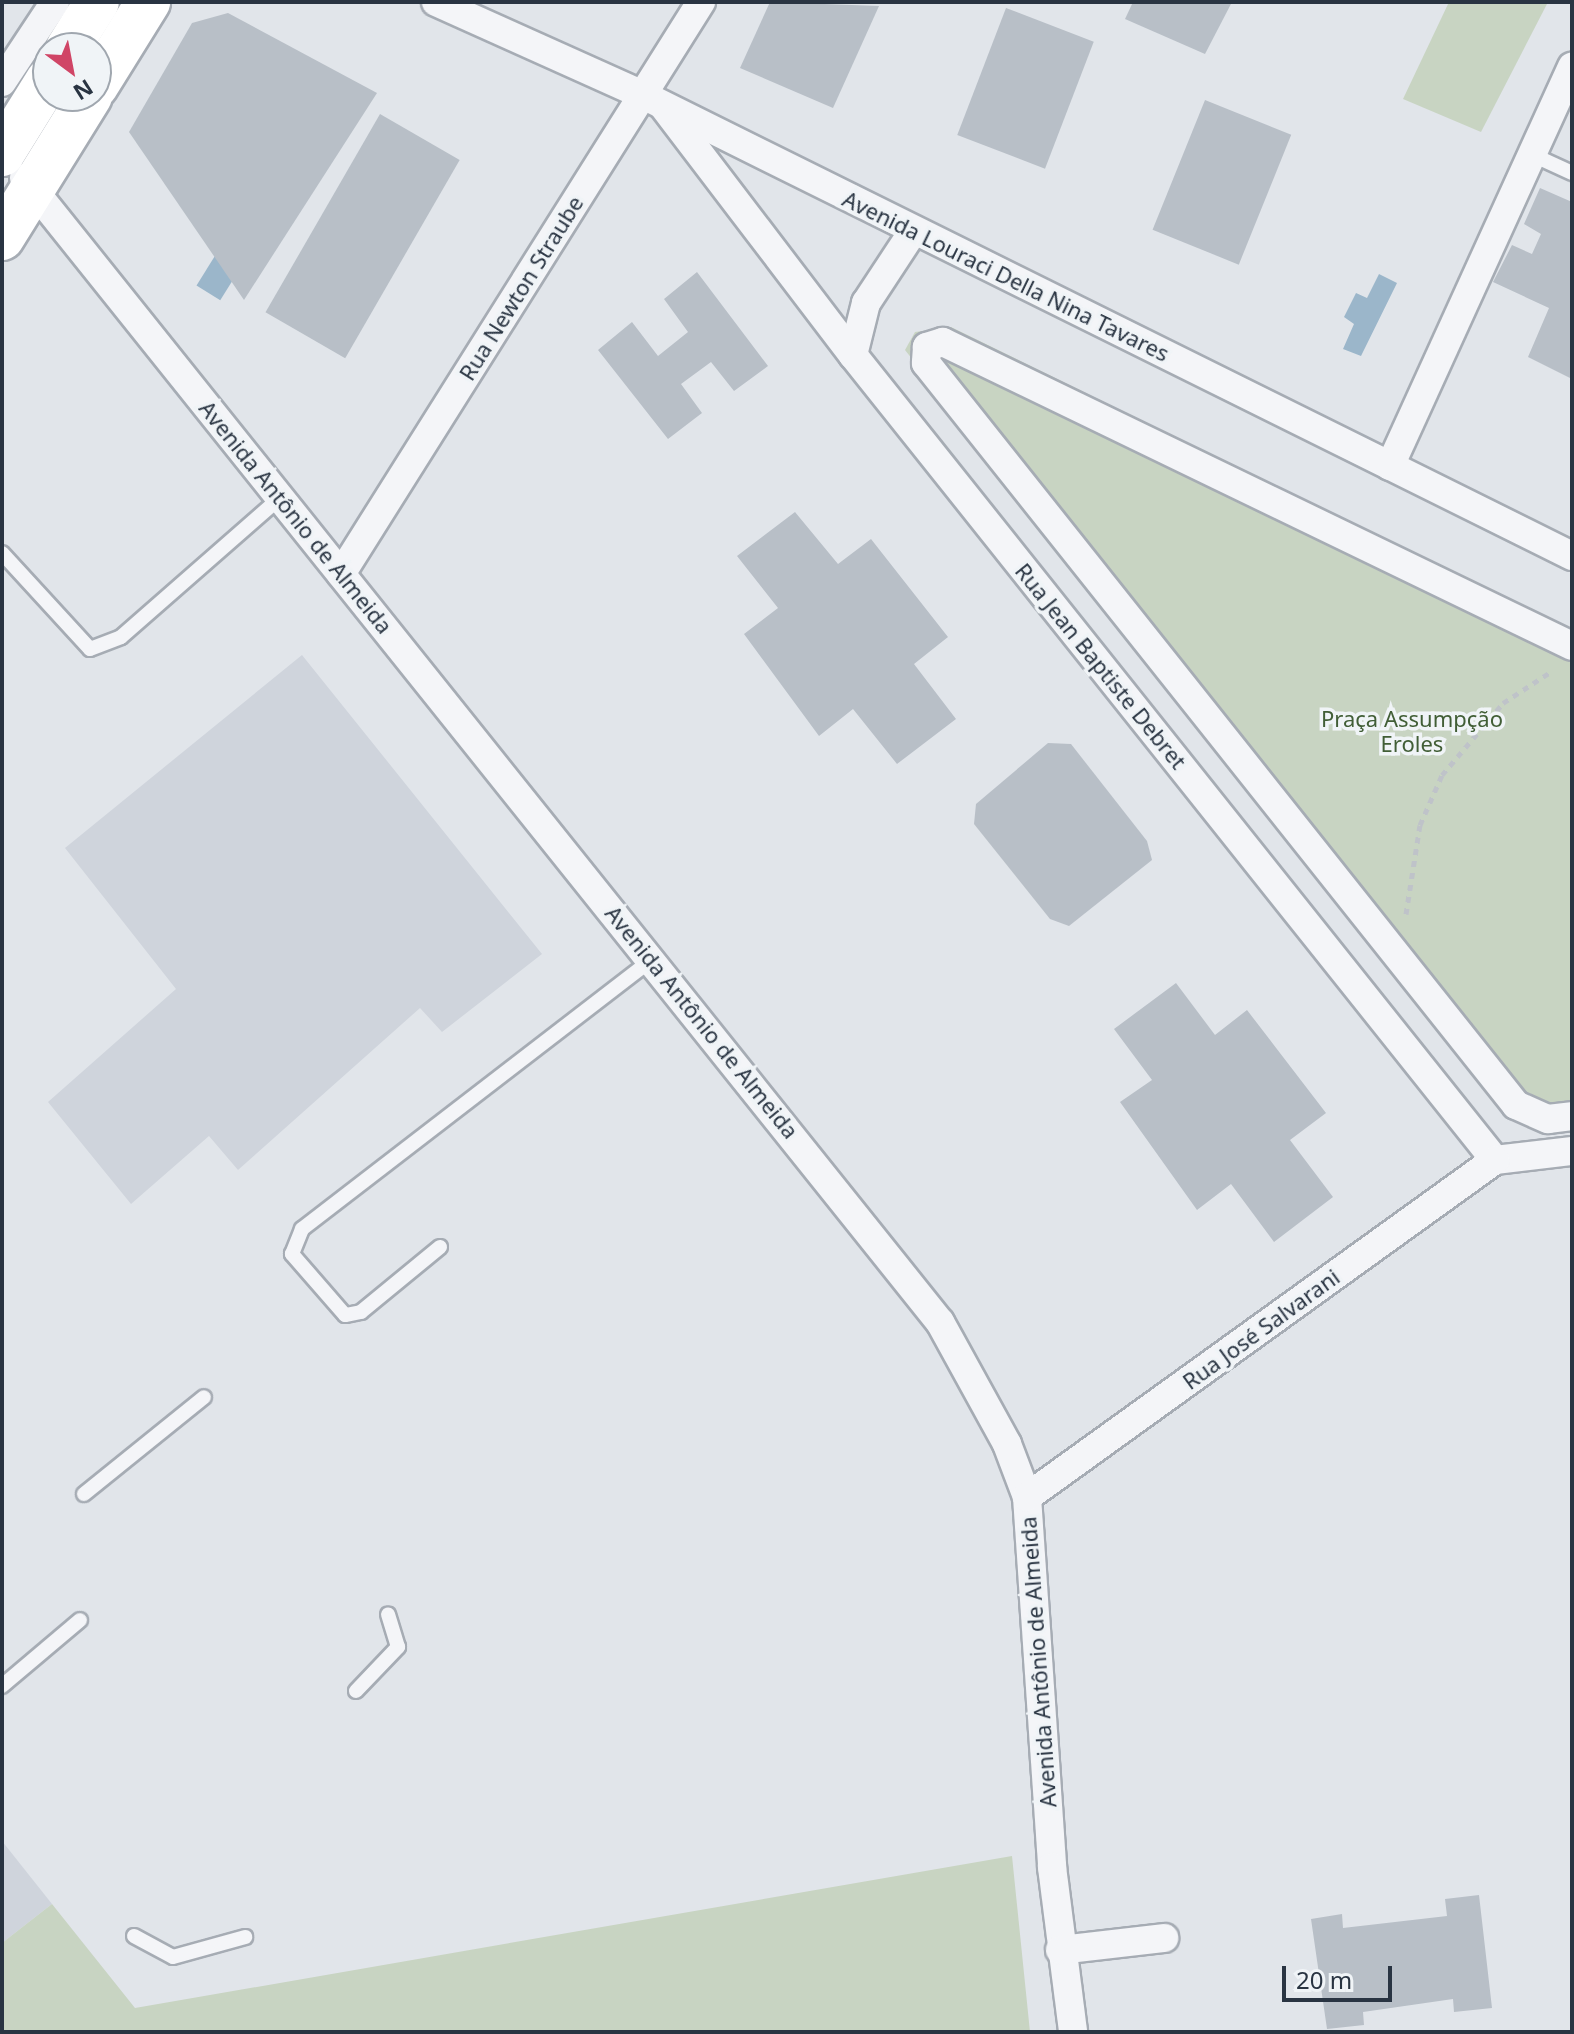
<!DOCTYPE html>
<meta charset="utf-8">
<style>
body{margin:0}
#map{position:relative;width:1574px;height:2034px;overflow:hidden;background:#e1e5ea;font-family:"Noto Sans",sans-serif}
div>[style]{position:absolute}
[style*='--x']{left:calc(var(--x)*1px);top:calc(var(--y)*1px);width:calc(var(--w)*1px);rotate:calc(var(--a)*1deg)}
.built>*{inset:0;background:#cfd4dc}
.green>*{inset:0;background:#c8d4c2}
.water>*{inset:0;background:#9bb6ca;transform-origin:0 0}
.building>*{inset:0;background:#b8bfc7;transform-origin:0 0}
.path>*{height:5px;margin-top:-2.5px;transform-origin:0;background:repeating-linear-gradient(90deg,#bfc3c9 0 6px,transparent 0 12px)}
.roads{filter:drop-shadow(2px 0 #a6acb4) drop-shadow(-2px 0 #a6acb4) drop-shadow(0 2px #a6acb4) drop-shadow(0 -2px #a6acb4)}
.lane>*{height:14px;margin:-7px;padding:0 7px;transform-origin:7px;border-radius:7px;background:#f4f5f8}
.street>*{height:28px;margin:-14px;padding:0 14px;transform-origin:14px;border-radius:14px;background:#f4f5f8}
.primary>*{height:44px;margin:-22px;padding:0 22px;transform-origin:22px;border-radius:22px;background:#fff}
span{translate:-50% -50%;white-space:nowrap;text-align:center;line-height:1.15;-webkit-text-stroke:7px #f0f4f7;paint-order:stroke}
.street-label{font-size:22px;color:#293442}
.park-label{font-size:22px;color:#415e36}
.frame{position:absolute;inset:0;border:4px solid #293442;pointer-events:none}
.north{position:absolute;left:32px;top:32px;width:80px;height:80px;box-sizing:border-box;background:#f0f4f7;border:2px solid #a0a7af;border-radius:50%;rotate:148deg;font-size:22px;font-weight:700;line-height:32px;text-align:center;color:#293442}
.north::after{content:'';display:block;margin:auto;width:28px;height:36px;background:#d04566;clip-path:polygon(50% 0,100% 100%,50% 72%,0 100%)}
.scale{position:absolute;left:1282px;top:1966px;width:110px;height:36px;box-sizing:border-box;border:4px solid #293442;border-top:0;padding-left:10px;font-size:24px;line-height:28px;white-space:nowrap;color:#293442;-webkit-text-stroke:6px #f0f4f7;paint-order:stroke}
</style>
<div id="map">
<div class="built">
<div style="clip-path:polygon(302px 655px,542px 954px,442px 1032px,420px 1008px,238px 1170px,209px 1136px,131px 1204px,48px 1102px,176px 989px,65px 848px)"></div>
<div style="clip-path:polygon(2px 1841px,52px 1904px,2px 1943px)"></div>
</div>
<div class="green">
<div style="clip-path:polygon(1449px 2px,1547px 4px,1481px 132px,1403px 99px)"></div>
<div style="clip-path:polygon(951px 327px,1572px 631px,1572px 1128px,1514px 1116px,905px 350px,915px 332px)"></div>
<div style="clip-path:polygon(1012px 1856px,1030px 2032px,2px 2032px,2px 1943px,52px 1904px,135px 2008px)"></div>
</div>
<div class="water">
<div style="left:223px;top:243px;width:28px;height:50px;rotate:32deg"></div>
<div style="clip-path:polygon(1379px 274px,1397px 283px,1361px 356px,1343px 349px,1354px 324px,1344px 317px,1356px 293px,1367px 298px)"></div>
</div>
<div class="building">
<div style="clip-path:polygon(770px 2px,879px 6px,833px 108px,740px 68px)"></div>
<div style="clip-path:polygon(1133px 2px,1232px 2px,1205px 54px,1125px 19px)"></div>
<div style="left:1006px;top:8px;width:94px;height:136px;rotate:21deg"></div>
<div style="clip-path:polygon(228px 13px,377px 93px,244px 300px,129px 132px,192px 23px)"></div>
<div style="left:1205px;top:100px;width:93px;height:140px;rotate:22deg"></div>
<div style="left:380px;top:114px;width:92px;height:229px;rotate:30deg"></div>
<div style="clip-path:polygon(1540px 188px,1572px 202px,1572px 379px,1528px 357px,1549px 308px,1493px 282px,1512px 245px,1532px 254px,1541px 234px,1524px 224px)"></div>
<div style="clip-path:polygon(697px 272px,768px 366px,734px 391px,711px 362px,681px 384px,702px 413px,668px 439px,598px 350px,632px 322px,658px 356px,688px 332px,664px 299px)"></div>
<div style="clip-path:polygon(795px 512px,838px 564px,871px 539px,948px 637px,914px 664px,956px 719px,897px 764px,853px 709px,819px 736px,744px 634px,778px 608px,737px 556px)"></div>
<div style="clip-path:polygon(1048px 743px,1071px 744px,1147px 841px,1152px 860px,1069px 926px,1050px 919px,974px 824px,976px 804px)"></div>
<div style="clip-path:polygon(1176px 983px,1215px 1035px,1247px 1010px,1326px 1113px,1290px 1140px,1333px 1197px,1274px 1242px,1231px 1184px,1197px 1210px,1120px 1102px,1152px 1080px,1114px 1029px)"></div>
<div style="clip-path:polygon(1479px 1895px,1492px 2008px,1454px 2012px,1453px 1999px,1363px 2012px,1364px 2025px,1327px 2029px,1311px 1919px,1342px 1914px,1343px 1928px,1447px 1916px,1445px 1899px)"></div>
</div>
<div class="path">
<div style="--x:1406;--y:914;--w:90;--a:-81.1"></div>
<div style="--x:1420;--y:825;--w:55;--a:-66.3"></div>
<div style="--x:1442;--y:775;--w:94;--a:-49.7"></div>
<div style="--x:1503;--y:703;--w:59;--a:-33.1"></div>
</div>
<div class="roads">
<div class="lane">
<div style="--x:1533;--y:155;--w:43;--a:24.8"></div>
<div style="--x:2;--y:553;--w:130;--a:47.5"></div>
<div style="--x:90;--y:649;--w:33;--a:-21"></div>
<div style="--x:121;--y:637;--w:211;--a:-41.2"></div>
<div style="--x:440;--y:1247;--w:102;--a:140.6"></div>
<div style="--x:361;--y:1312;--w:16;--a:169"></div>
<div style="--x:345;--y:1315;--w:81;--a:-131"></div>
<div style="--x:292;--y:1254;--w:27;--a:-68"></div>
<div style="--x:302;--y:1229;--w:442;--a:-37.6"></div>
<div style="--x:84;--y:1494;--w:154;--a:-38.9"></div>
<div style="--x:2;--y:1686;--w:102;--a:-40.2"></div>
<div style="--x:356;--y:1691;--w:61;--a:-46.3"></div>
<div style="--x:398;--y:1647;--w:34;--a:-107"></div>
<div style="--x:134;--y:1936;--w:44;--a:28.3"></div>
<div style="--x:173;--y:1957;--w:75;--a:-15.5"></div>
</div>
<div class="street">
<div style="--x:436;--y:2;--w:227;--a:24.2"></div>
<div style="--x:643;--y:95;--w:1037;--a:26.39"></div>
<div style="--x:2;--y:82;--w:96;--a:-56.5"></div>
<div style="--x:664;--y:107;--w:312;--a:52.7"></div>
<div style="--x:853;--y:355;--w:1030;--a:51.43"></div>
<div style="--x:1495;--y:1160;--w:78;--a:-6.7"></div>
<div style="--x:24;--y:178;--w:1466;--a:51.32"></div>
<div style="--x:940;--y:1322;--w:139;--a:61.2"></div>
<div style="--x:1007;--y:1444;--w:57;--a:69.3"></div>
<div style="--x:1027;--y:1497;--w:371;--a:86.1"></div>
<div style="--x:1052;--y:1867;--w:166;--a:82.7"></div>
<div style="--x:853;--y:355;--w:54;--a:-76"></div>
<div style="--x:866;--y:303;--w:87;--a:-56.7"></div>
<div style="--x:1390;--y:466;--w:439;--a:-65.5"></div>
<div style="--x:341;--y:574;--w:676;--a:-57.81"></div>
<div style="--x:1572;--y:646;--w:699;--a:-154.21"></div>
<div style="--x:943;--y:342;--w:17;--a:163"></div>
<div style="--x:927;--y:347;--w:16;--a:94"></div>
<div style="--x:926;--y:363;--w:948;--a:51.51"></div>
<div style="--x:1516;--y:1105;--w:35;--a:24"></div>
<div style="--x:1548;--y:1119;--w:24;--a:-7"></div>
<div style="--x:1027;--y:1497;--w:577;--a:-35.76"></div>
<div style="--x:1060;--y:1950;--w:105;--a:-6.6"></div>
</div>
<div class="primary">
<div style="--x:68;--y:48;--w:54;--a:-57.8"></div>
<div style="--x:96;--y:86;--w:99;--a:-58.2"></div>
<div style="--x:2;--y:154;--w:87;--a:-58.1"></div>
<div style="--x:2;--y:238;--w:167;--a:-58.2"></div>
</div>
</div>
<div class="street-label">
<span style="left:1006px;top:276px;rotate:26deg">Avenida Louraci Della Nina Tavares</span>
<span style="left:521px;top:288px;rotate:-58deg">Rua Newton Straube</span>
<span style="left:296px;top:517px;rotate:51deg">Avenida Antônio de Almeida</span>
<span style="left:1101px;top:666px;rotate:51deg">Rua Jean Baptiste Debret</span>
<span style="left:702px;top:1022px;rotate:51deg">Avenida Antônio de Almeida</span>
<span style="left:1261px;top:1329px;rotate:-36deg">Rua José Salvarani</span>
<span style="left:1038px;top:1662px;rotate:-94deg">Avenida Antônio de Almeida</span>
</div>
<div class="park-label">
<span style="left:1412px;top:731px">Praça Assumpção<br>Eroles</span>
</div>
<div class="frame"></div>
<div class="north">N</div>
<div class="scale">20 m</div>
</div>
